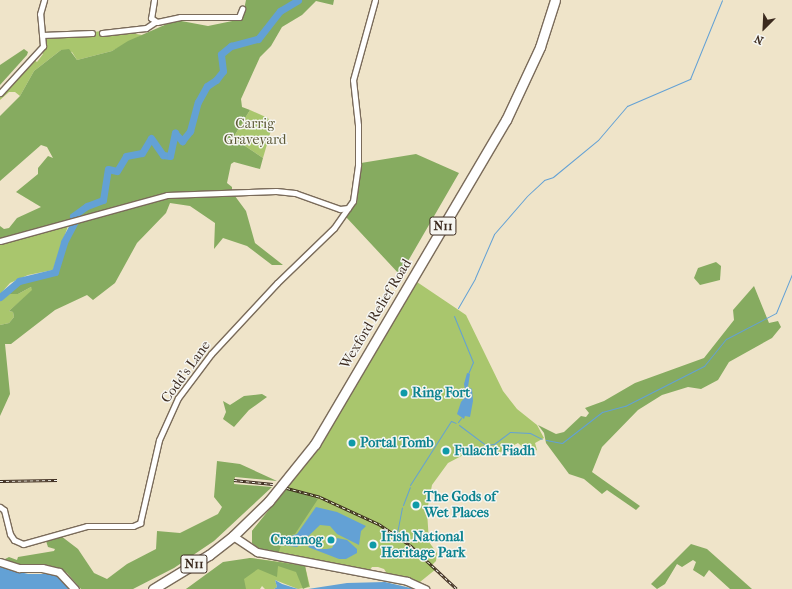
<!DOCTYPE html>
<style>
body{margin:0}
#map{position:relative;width:792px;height:589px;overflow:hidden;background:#efe4c9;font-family:"IM FELL French Canon",serif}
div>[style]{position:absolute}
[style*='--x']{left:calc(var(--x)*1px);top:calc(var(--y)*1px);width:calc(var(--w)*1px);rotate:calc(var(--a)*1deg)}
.green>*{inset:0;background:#a9c66d}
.forest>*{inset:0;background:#86ab60}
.water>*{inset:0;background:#63a1d5}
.stream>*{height:1px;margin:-0.5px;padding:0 0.5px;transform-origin:0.5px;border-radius:0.5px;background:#63a1d5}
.river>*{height:7px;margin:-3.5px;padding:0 3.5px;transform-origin:3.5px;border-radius:3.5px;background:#63a1d5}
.roads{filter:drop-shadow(1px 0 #7a6b5a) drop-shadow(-1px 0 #7a6b5a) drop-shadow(0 1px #7a6b5a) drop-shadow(0 -1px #7a6b5a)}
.street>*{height:5px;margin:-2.5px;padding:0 2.5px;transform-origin:2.5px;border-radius:2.5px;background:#fff}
.secondary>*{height:7px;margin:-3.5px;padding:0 3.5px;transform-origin:3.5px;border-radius:3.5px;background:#fff}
.highway>*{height:9px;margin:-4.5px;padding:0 4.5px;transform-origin:4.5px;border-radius:4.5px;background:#fff}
.rail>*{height:2.5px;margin-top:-1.25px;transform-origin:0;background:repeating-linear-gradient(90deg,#f6f6f2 0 3px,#3b2a1e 0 6px);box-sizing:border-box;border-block:1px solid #3b2a1e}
.dots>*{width:11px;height:11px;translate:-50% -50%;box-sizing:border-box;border:2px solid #f6f6f2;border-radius:50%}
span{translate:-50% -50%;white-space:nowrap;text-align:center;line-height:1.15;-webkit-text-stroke:3px #f6f6f2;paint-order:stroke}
.shield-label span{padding:1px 3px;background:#f6f6f2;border:1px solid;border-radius:3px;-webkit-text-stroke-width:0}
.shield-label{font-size:13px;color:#3b2a1e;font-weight:700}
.park-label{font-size:14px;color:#5c5936}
.street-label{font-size:14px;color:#3b2a1e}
.culture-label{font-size:14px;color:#0d838f;font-weight:700}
.left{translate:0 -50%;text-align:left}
.right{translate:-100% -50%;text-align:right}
.north{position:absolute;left:744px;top:8px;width:40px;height:40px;-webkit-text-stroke:3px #f6f6f2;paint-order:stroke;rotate:204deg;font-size:11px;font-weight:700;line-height:16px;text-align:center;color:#3b2a1e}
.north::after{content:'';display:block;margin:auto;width:14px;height:18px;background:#3b2a1e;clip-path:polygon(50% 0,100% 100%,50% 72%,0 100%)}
</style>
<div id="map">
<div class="green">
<div style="clip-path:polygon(101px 31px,101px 34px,135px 32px,136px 34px,142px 35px,112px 51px,77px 60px,72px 52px,61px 50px,34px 71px,20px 96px,15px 92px,9px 92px,0 100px,0 96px,34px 60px,37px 62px,43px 54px,41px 52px,46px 37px,94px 35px,94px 32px)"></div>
<div style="clip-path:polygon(250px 110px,268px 118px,272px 127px,263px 158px,233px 138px)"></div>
<div style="clip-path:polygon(68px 226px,53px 270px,28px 275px,10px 283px,2px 292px,18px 294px,31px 287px,33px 290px,9px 311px,13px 312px,14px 317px,9px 323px,0 325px,0 244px)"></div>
<div style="clip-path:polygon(417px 282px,466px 315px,503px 391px,517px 409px,537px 425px,544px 438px,535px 443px,537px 450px,529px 453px,518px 443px,495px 455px,469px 452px,448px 463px,432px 485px,427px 511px,429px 542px,437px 553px,436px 561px,432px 565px,436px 569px,420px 582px,388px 575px,384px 569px,378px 567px,372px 567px,369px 571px,283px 555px,281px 562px,305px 566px,310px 587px,298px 589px,275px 580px,277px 587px,274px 589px,265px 589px,262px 586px,260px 589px,186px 589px,250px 558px,280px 562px,282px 554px,252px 543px,252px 531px,314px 454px)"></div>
</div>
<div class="forest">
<div style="clip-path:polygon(246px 0,334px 0,333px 5px,316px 1px,302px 15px,282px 27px,271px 46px,260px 57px,241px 99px,242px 107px,250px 110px,233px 138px,263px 158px,260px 169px,234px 162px,231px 164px,227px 183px,232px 187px,232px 192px,246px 211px,255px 243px,283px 265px,272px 265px,247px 246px,223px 238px,214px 249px,215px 223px,190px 206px,170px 203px,166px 213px,137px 243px,115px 283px,93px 300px,87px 295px,55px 310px,11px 344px,5px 344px,10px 394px,0 416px,0 325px,9px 323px,14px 317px,13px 312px,9px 311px,32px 290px,31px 287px,18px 294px,4px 294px,13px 283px,19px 281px,55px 272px,64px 242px,74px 221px,0 241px,0 226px,4px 229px,9px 228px,17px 218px,41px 207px,16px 192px,38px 174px,38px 168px,48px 156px,53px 158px,47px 147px,41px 145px,0 181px,0 116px,20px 96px,34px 71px,61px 50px,69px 49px,77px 60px,112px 51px,128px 41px,176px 20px,208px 26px,242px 19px)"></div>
<div style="clip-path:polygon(24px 49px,28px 52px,27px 55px,0 85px,0 65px)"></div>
<div style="clip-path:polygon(416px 154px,459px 173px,400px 275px,346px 217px,357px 202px,361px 163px)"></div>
<div style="clip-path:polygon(716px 262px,721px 266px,720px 280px,700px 285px,694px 278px,698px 268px)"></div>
<div style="clip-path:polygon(754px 286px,769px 323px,778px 321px,781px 327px,772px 338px,729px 362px,718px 380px,701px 389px,688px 387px,662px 395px,638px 410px,602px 447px,592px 472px,640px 506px,636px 510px,607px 490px,602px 494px,584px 479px,569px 474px,546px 443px,544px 433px,538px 425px,556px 434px,564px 432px,581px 416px,586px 417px,589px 413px,585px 408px,604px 401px,635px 383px,704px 358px,734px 320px,733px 310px)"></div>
<div style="clip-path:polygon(262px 394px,267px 397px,249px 410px,234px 427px,223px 419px,226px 412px,223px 401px,230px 405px,244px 396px)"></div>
<div style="clip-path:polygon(217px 461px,240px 464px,277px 481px,235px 477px,234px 484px,272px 487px,214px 541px,174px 568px,133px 589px,81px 589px,67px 573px,56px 567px,21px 565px,3px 560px,9px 557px,17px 560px,18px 557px,54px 551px,55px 549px,48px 547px,46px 541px,61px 536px,78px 549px,94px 573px,107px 579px,127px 564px,156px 549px,157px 531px,180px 533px,218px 514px,222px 507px,214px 497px)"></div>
<div style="clip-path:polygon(286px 489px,318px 499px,295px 534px,284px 537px,278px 554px,258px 549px,252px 543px,252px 531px)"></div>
<div style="clip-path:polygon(691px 544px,707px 549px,752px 589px,730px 589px,709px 570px,704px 577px,693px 570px,696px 562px,693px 560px,682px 567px,677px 564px,665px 584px,657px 589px,651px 584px)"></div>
<div style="clip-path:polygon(250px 558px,305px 566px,309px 586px,303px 589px,296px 572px,278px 566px,277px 577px,258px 569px,244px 579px,246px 589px,186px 589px,223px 562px)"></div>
</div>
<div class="water">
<div style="clip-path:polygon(467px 373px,470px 374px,468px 387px,472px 389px,473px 401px,470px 417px,465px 416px,464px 419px,457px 414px,461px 402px,466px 396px,464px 384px)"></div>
<div style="clip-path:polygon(316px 507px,337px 512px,366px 526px,361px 531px,359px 545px,337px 534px,330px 526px,320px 525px,297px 547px,282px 545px,285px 538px,297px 534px)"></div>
<div style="clip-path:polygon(337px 538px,347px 540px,357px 549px,357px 553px,346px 559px,339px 559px,308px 547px,313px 543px,320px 549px,327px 549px,332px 548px)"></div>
<div style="clip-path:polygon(0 567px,28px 574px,54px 574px,71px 589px,0 589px)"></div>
<div style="clip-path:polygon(275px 580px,282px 584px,298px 589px,274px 589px,277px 587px)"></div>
<div style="clip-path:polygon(385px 582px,415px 589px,308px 589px,347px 583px)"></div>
</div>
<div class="stream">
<div style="--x:458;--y:308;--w:34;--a:-60"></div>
<div style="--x:475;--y:278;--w:48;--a:-66.6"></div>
<div style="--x:494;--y:234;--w:50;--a:-49"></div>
<div style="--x:527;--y:196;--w:23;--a:-43"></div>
<div style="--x:544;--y:180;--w:9;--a:-18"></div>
<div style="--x:553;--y:177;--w:58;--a:-39.4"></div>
<div style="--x:598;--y:140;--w:45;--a:-49.5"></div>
<div style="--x:627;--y:106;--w:69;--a:-23.2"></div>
<div style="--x:690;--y:79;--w:85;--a:-67.9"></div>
<div style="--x:454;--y:316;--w:50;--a:67.6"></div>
<div style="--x:473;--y:362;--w:13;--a:113"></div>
<div style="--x:458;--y:422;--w:5;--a:-53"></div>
<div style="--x:459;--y:425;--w:34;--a:37"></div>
<div style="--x:486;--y:445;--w:8;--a:-7"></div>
<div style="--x:494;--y:444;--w:20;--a:-37"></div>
<div style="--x:510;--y:432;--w:20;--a:3"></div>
<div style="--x:530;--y:433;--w:13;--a:27"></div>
<div style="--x:546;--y:440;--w:16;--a:11"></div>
<div style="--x:562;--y:443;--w:51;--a:-37.8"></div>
<div style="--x:602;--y:412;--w:24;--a:-15"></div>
<div style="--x:625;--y:406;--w:89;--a:-26.9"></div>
<div style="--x:704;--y:366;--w:35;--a:-51"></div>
<div style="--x:726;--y:339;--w:56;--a:-27.5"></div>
<div style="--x:776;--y:313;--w:42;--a:-67.7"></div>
<div style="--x:410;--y:485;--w:76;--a:-57.4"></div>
<div style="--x:451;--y:421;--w:5;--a:22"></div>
<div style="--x:403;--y:505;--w:19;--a:-69"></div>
<div style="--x:397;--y:533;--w:26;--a:-79"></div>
</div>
<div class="river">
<div style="--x:0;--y:297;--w:25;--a:-40"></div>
<div style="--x:19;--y:281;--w:37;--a:-14"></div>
<div style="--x:55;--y:272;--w:31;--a:-73"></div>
<div style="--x:64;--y:242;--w:24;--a:-62"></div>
<div style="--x:75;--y:221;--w:5;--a:-112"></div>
<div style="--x:73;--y:216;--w:17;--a:-36"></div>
<div style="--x:87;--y:206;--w:17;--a:-21"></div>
<div style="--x:103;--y:200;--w:31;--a:-81"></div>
<div style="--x:108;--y:169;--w:9;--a:13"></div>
<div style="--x:117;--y:171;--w:17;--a:-59"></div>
<div style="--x:126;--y:156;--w:16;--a:-11"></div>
<div style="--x:142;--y:153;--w:17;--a:-59"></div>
<div style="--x:151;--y:138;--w:21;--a:55"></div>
<div style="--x:163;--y:155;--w:7;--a:8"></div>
<div style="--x:170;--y:156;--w:24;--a:-78"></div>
<div style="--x:175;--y:133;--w:11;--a:49"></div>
<div style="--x:182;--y:141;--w:13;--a:-51"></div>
<div style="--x:190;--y:131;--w:30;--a:-75"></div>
<div style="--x:198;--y:102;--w:18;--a:-61"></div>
<div style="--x:207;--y:86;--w:11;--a:-34"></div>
<div style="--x:216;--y:80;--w:11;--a:-52"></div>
<div style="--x:223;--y:71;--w:17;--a:-97"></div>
<div style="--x:221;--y:54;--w:13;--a:-39"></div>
<div style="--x:231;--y:46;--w:28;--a:-15"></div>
<div style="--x:258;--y:39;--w:36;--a:-52"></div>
<div style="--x:280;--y:11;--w:21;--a:-31"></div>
</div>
<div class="roads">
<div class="street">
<div style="--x:154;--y:0;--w:18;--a:99"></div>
<div style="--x:151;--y:18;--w:7;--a:34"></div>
<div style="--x:157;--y:22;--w:24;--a:-12"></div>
<div style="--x:180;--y:17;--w:59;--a:0"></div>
<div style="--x:239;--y:17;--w:9;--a:-69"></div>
<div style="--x:102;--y:33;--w:44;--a:-6.5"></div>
<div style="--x:146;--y:28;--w:11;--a:-34"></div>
<div style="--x:42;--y:35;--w:50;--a:-2.3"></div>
<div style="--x:0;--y:93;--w:64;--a:-47.5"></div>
<div style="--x:43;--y:46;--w:32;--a:-95"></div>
<div style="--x:40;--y:14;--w:15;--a:-74"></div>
<div style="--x:0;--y:241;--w:173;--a:-15.4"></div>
<div style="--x:167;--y:195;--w:109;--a:-2.1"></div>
<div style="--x:276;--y:191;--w:19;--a:6"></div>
<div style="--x:295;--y:193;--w:48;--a:19.6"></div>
<div style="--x:340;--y:209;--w:8;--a:-7"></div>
<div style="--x:0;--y:507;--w:5;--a:37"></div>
<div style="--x:4;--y:510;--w:25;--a:76"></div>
<div style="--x:10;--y:534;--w:7;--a:56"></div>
<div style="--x:14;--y:540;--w:10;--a:24"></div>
<div style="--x:23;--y:544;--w:66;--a:-15.7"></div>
<div style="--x:87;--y:526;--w:46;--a:0"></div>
<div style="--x:133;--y:526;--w:8;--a:-23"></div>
<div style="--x:140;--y:523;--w:85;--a:-77.1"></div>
<div style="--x:159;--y:440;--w:46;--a:-65.7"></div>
<div style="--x:178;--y:398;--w:55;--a:-53.1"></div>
<div style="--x:211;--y:354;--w:97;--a:-47.1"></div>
<div style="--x:277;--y:283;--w:79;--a:-44"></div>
<div style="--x:334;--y:228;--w:33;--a:-55"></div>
<div style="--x:353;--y:201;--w:37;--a:-82"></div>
<div style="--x:358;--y:164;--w:39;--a:-90"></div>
<div style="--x:358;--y:125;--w:45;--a:-96.3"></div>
<div style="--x:353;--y:80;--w:83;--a:-74.6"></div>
</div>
<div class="secondary">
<div style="--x:233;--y:536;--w:29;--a:34"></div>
<div style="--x:257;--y:552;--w:153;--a:10.9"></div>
<div style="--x:407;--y:581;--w:20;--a:24"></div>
<div style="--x:0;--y:562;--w:20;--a:18"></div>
<div style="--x:19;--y:568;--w:23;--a:0"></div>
<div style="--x:42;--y:568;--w:17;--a:13"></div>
<div style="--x:59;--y:572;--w:23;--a:47"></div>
</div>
<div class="highway">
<div style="--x:153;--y:589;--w:66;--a:-31.3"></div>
<div style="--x:209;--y:555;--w:31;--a:-38"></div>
<div style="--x:233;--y:536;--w:50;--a:-44.2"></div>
<div style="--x:269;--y:501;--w:73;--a:-51.1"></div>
<div style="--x:315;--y:444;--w:376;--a:-59.5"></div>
<div style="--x:506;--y:120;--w:81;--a:-65"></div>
<div style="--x:540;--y:47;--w:49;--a:-72.3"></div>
</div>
</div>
<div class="rail">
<div style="--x:234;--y:480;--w:39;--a:6"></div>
<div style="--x:0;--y:481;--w:57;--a:-1"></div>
<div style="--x:287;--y:488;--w:34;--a:15"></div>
<div style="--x:320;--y:497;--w:65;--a:24.6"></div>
<div style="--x:379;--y:524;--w:37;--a:34"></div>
<div style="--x:410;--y:545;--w:64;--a:43.1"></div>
</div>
<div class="dots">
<div style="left:404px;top:393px;background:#0f9aa8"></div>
<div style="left:352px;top:443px;background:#0f9aa8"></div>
<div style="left:446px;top:451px;background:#0f9aa8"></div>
<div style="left:416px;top:505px;background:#0f9aa8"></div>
<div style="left:331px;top:540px;background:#0f9aa8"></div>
<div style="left:373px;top:545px;background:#0f9aa8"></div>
</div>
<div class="shield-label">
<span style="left:443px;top:226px">N11</span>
<span style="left:194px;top:564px">N11</span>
</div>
<div class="park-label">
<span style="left:255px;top:132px">Carrig<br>Graveyard</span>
</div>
<div class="street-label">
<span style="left:376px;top:314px;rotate:-59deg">Wexford Relief Road</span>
<span style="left:186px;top:372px;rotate:-54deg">Codd's Lane</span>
</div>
<div class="culture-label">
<span class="left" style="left:412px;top:393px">Ring Fort</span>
<span class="left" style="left:360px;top:443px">Portal Tomb</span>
<span class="left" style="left:454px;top:451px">Fulacht Fiadh</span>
<span class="left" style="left:424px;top:505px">The Gods of<br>Wet Places</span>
<span class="left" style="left:381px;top:545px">Irish National<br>Heritage Park</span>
<span class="right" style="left:323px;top:540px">Crannog</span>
</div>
<div class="north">N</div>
</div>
